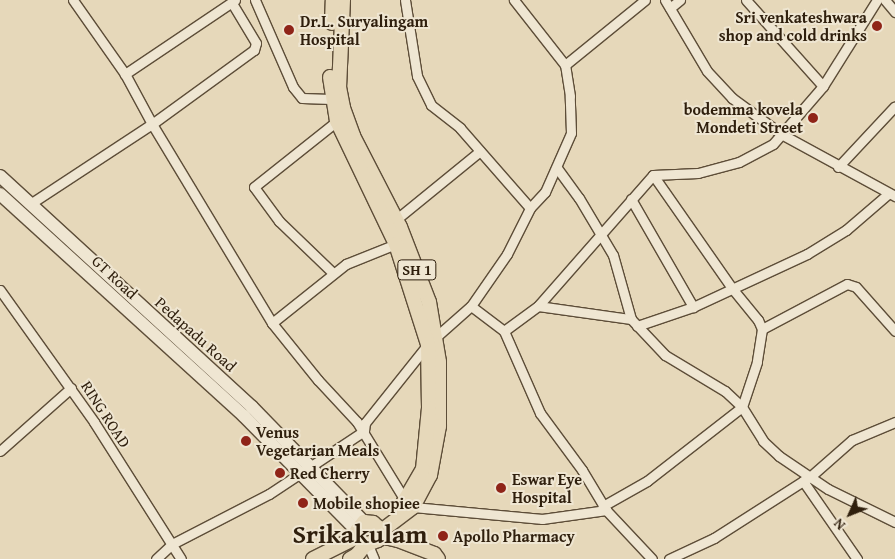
<!DOCTYPE html>
<style>
body{margin:0}
#map{position:relative;width:895px;height:559px;overflow:hidden;background:#e6d8ba;font-family:"Gentium Book Plus",serif}
div>[style]{position:absolute}
[style*='--x']{left:calc(var(--x)*1px);top:calc(var(--y)*1px);width:calc(var(--w)*1px);rotate:calc(var(--a)*1deg)}
.roads{filter:drop-shadow(1px 0 #5d4d38) drop-shadow(-1px 0 #5d4d38) drop-shadow(0 1px #5d4d38) drop-shadow(0 -1px #5d4d38)}
.minor>*{height:9px;margin:-4.5px;padding:0 4.5px;transform-origin:4.5px;border-radius:4.5px;background:#efe6d2}
.secondary>*{height:12px;margin:-6px;padding:0 6px;transform-origin:6px;border-radius:6px;background:#efe6d2}
.primary>*{height:14px;margin:-7px;padding:0 7px;transform-origin:7px;border-radius:7px;background:#e6d8ba}
.dots>*{width:14px;height:14px;translate:-50% -50%;box-sizing:border-box;border:2px solid #efe6d2;border-radius:50%}
span{translate:-50% -50%;white-space:nowrap;text-align:center;line-height:1.15;-webkit-text-stroke:4px #efe6d2;paint-order:stroke}
.shield-label span{padding:1px 4px;background:#efe6d2;border:1px solid;border-radius:4px;-webkit-text-stroke-width:0}
.shield-label{font-size:15px;color:#2f1f0d;font-weight:700}
.poi-label{font-size:16px;color:#2f1f0d;font-weight:700}
.right{translate:-100% -50%;text-align:right}
.left{translate:0 -50%;text-align:left}
.street-label{font-size:16px;color:#2f1f0d}
.town-label{font-size:26px;color:#2f1f0d;font-weight:700}
.north{position:absolute;left:825px;top:489px;width:50px;height:50px;-webkit-text-stroke:4px #efe6d2;paint-order:stroke;rotate:226deg;font-size:14px;font-weight:700;line-height:20px;text-align:center;color:#2f1f0d}
.north::after{content:'';display:block;margin:auto;width:18px;height:22px;background:#2f1f0d;clip-path:polygon(50% 0,100% 100%,50% 72%,0 100%)}
</style>
<div id="map">
<div class="roads">
<div class="minor">
<div style="--x:73;--y:0;--w:90;--a:54.9"></div>
<div style="--x:235;--y:0;--w:133;--a:146.1"></div>
<div style="--x:125;--y:74;--w:57;--a:61.6"></div>
<div style="--x:152;--y:124;--w:232;--a:58.9"></div>
<div style="--x:272;--y:323;--w:73;--a:51.1"></div>
<div style="--x:318;--y:380;--w:57;--a:47.1"></div>
<div style="--x:357;--y:422;--w:94;--a:58.5"></div>
<div style="--x:255;--y:0;--w:95;--a:66.4"></div>
<div style="--x:293;--y:87;--w:14;--a:51"></div>
<div style="--x:302;--y:98;--w:29;--a:2"></div>
<div style="--x:405;--y:0;--w:77;--a:81"></div>
<div style="--x:417;--y:76;--w:32;--a:64"></div>
<div style="--x:431;--y:105;--w:37;--a:38"></div>
<div style="--x:460;--y:128;--w:106;--a:48.8"></div>
<div style="--x:665;--y:0;--w:82;--a:59.4"></div>
<div style="--x:707;--y:71;--w:37;--a:47"></div>
<div style="--x:732;--y:98;--w:63;--a:36"></div>
<div style="--x:783;--y:135;--w:128;--a:28.6"></div>
<div style="--x:746;--y:0;--w:115;--a:48.2"></div>
<div style="--x:885;--y:0;--w:16;--a:50"></div>
<div style="--x:670;--y:8;--w:13;--a:-39"></div>
<div style="--x:565;--y:65;--w:103;--a:-39.1"></div>
<div style="--x:838;--y:167;--w:83;--a:-46.9"></div>
<div style="--x:557;--y:168;--w:37;--a:54"></div>
<div style="--x:579;--y:198;--w:66;--a:59.2"></div>
<div style="--x:613;--y:255;--w:66;--a:74.3"></div>
<div style="--x:653;--y:175;--w:45;--a:-2.5"></div>
<div style="--x:698;--y:173;--w:42;--a:-15"></div>
<div style="--x:739;--y:162;--w:38;--a:-28"></div>
<div style="--x:773;--y:144;--w:77;--a:-49.2"></div>
<div style="--x:823;--y:86;--w:102;--a:-57.9"></div>
<div style="--x:631;--y:199;--w:125;--a:60.1"></div>
<div style="--x:30;--y:204;--w:146;--a:-33.3"></div>
<div style="--x:152;--y:124;--w:126;--a:-36"></div>
<div style="--x:254;--y:50;--w:7;--a:-74"></div>
<div style="--x:256;--y:43;--w:47;--a:-121"></div>
<div style="--x:393;--y:222;--w:112;--a:-39.2"></div>
<div style="--x:333;--y:273;--w:75;--a:-136.1"></div>
<div style="--x:279;--y:221;--w:42;--a:-126.3"></div>
<div style="--x:254;--y:187;--w:106;--a:-38.5"></div>
<div style="--x:0;--y:290;--w:162;--a:54.5"></div>
<div style="--x:94;--y:422;--w:162;--a:57.6"></div>
<div style="--x:471;--y:306;--w:41;--a:37.1"></div>
<div style="--x:504;--y:331;--w:90;--a:66.3"></div>
<div style="--x:540;--y:413;--w:71;--a:53.6"></div>
<div style="--x:582;--y:470;--w:47;--a:59"></div>
<div style="--x:606;--y:510;--w:67;--a:46.8"></div>
<div style="--x:538;--y:306;--w:94;--a:8"></div>
<div style="--x:631;--y:319;--w:50;--a:46.6"></div>
<div style="--x:665;--y:355;--w:70;--a:31"></div>
<div style="--x:725;--y:391;--w:23;--a:43"></div>
<div style="--x:742;--y:407;--w:120;--a:142.1"></div>
<div style="--x:647;--y:481;--w:51;--a:150.4"></div>
<div style="--x:272;--y:323;--w:95;--a:-38.6"></div>
<div style="--x:346;--y:264;--w:54;--a:-21.8"></div>
<div style="--x:637;--y:326;--w:59;--a:-18.7"></div>
<div style="--x:693;--y:307;--w:126;--a:-24.9"></div>
<div style="--x:807;--y:254;--w:46;--a:-31.6"></div>
<div style="--x:846;--y:230;--w:55;--a:-40.6"></div>
<div style="--x:762;--y:329;--w:96;--a:-27.9"></div>
<div style="--x:847;--y:284;--w:9;--a:18"></div>
<div style="--x:856;--y:287;--w:59;--a:48.4"></div>
<div style="--x:504;--y:331;--w:42;--a:-36.3"></div>
<div style="--x:538;--y:306;--w:174;--a:-48.7"></div>
<div style="--x:653;--y:175;--w:136;--a:55.1"></div>
<div style="--x:731;--y:287;--w:43;--a:50.7"></div>
<div style="--x:758;--y:320;--w:10;--a:66"></div>
<div style="--x:762;--y:329;--w:33;--a:99"></div>
<div style="--x:757;--y:362;--w:47;--a:108.4"></div>
<div style="--x:742;--y:407;--w:40;--a:58"></div>
<div style="--x:763;--y:441;--w:22;--a:43"></div>
<div style="--x:779;--y:456;--w:59;--a:34"></div>
<div style="--x:828;--y:489;--w:75;--a:26.2"></div>
<div style="--x:437;--y:336;--w:45;--a:-41.4"></div>
<div style="--x:471;--y:306;--w:63;--a:-55.3"></div>
<div style="--x:507;--y:254;--w:51;--a:-63.4"></div>
<div style="--x:530;--y:208;--w:22;--a:-47"></div>
<div style="--x:545;--y:192;--w:64;--a:-66.2"></div>
<div style="--x:571;--y:133;--w:37;--a:-92"></div>
<div style="--x:570;--y:96;--w:31;--a:-99"></div>
<div style="--x:565;--y:65;--w:83;--a:-128.1"></div>
<div style="--x:0;--y:451;--w:95;--a:-41.6"></div>
<div style="--x:803;--y:481;--w:95;--a:55.3"></div>
<div style="--x:413;--y:507;--w:130;--a:5.3"></div>
<div style="--x:542;--y:519;--w:65;--a:-8"></div>
<div style="--x:368;--y:545;--w:15;--a:67"></div>
<div style="--x:156;--y:559;--w:22;--a:-43"></div>
<div style="--x:172;--y:544;--w:109;--a:-27.3"></div>
<div style="--x:269;--y:494;--w:114;--a:-33.6"></div>
<div style="--x:364;--y:431;--w:8;--a:-83"></div>
<div style="--x:365;--y:423;--w:101;--a:-51.4"></div>
<div style="--x:669;--y:559;--w:50;--a:-25"></div>
<div style="--x:714;--y:538;--w:115;--a:-32.6"></div>
<div style="--x:811;--y:476;--w:55;--a:-41.3"></div>
<div style="--x:852;--y:440;--w:47;--a:-22.7"></div>
</div>
<div class="secondary">
<div style="--x:0;--y:176;--w:342;--a:42.5"></div>
<div style="--x:252;--y:407;--w:161;--a:45.8"></div>
<div style="--x:0;--y:194;--w:330;--a:42.3"></div>
<div style="--x:244;--y:416;--w:161;--a:45.5"></div>
</div>
<div class="primary">
<div style="--x:343;--y:0;--w:87;--a:92.6"></div>
<div style="--x:339;--y:87;--w:21;--a:79"></div>
<div style="--x:343;--y:108;--w:30;--a:70"></div>
<div style="--x:353;--y:136;--w:102;--a:62.7"></div>
<div style="--x:400;--y:227;--w:80;--a:68.9"></div>
<div style="--x:429;--y:302;--w:61;--a:80.5"></div>
<div style="--x:439;--y:362;--w:64;--a:90"></div>
<div style="--x:439;--y:426;--w:50;--a:100.4"></div>
<div style="--x:430;--y:475;--w:36;--a:118"></div>
<div style="--x:413;--y:507;--w:41;--a:142.9"></div>
<div style="--x:332;--y:23;--w:23;--a:-88"></div>
<div style="--x:330;--y:77;--w:45;--a:81"></div>
<div style="--x:337;--y:121;--w:136;--a:64.4"></div>
<div style="--x:396;--y:244;--w:105;--a:72.3"></div>
<div style="--x:428;--y:344;--w:64;--a:89.1"></div>
<div style="--x:429;--y:408;--w:61;--a:95.6"></div>
<div style="--x:423;--y:469;--w:44;--a:120.1"></div>
<div style="--x:380;--y:536;--w:18;--a:13"></div>
<div style="--x:398;--y:540;--w:39;--a:21"></div>
<div style="--x:434;--y:554;--w:6;--a:51"></div>
<div style="--x:313;--y:559;--w:49;--a:-26.6"></div>
<div style="--x:350;--y:559;--w:8;--a:-30"></div>
<div style="--x:357;--y:555;--w:13;--a:-51"></div>
<div style="--x:365;--y:545;--w:14;--a:-21"></div>
<div style="--x:378;--y:540;--w:12;--a:-85"></div>
<div style="--x:379;--y:528;--w:8;--a:-140"></div>
<div style="--x:373;--y:523;--w:9;--a:-174"></div>
<div style="--x:364;--y:522;--w:11;--a:128"></div>
<div style="--x:357;--y:531;--w:6;--a:90"></div>
<div style="--x:357;--y:537;--w:11;--a:45"></div>
</div>
</div>
<div class="dots">
<div style="left:877px;top:26px;background:#8f2418"></div>
<div style="left:289px;top:30px;background:#8f2418"></div>
<div style="left:813px;top:118px;background:#8f2418"></div>
<div style="left:246px;top:441px;background:#8f2418"></div>
<div style="left:280px;top:473px;background:#8f2418"></div>
<div style="left:501px;top:488px;background:#8f2418"></div>
<div style="left:303px;top:503px;background:#8f2418"></div>
<div style="left:443px;top:536px;background:#8f2418"></div>
</div>
<div class="shield-label">
<span style="left:417px;top:270px">SH 1</span>
</div>
<div class="poi-label">
<span class="right" style="left:867px;top:26px">Sri venkateshwara<br>shop and cold drinks</span>
<span class="left" style="left:300px;top:30px">Dr.L. Suryalingam<br>Hospital</span>
<span class="right" style="left:803px;top:118px">bodemma kovela<br>Mondeti Street</span>
<span class="left" style="left:256px;top:441px">Venus<br>Vegetarian Meals</span>
<span class="left" style="left:290px;top:473px">Red Cherry</span>
<span class="left" style="left:512px;top:488px">Eswar Eye<br>Hospital</span>
<span class="left" style="left:313px;top:503px">Mobile shopiee</span>
<span class="left" style="left:453px;top:536px">Apollo Pharmacy</span>
</div>
<div class="street-label">
<span style="left:115px;top:277px;rotate:43deg">GT Road</span>
<span style="left:196px;top:334px;rotate:42deg">Pedapadu Road</span>
<span style="left:106px;top:414px;rotate:57deg">RING ROAD</span>
</div>
<div class="town-label">
<span style="left:360px;top:534px">Srikakulam</span>
</div>
<div class="north">N</div>
</div>
